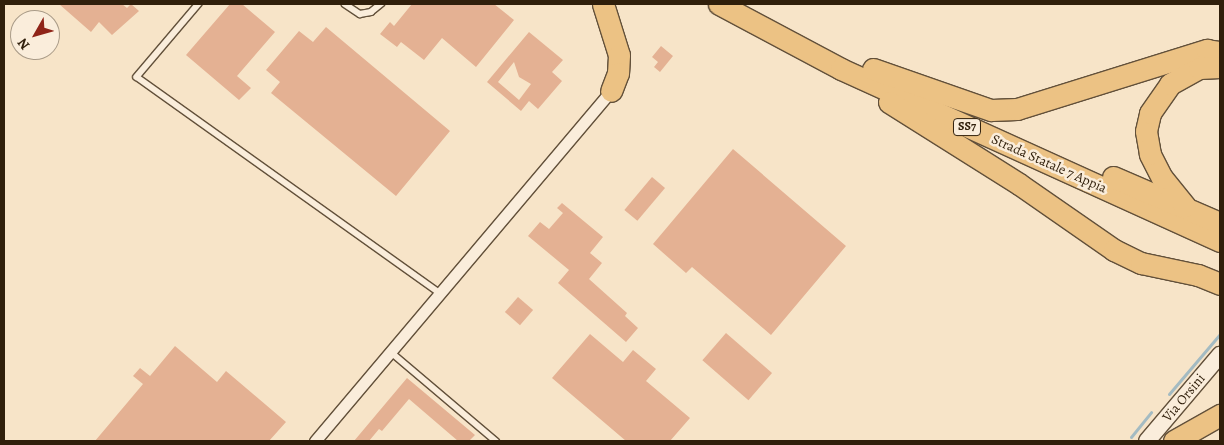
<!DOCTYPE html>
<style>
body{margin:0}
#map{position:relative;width:1224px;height:445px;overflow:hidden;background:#f7e4c8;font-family:Alegreya,serif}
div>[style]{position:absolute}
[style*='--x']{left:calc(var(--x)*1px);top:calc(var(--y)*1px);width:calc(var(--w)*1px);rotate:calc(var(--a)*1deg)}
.stream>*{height:3px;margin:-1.5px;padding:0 1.5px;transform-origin:1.5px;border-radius:1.5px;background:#a4bbc2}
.building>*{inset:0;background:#e4b193;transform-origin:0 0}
.roads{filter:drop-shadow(1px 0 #62503a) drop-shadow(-1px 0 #62503a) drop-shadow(0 1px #62503a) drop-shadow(0 -1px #62503a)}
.lane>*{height:5.5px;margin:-2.75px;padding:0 2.75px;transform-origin:2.75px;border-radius:2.75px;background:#faeddb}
.street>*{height:11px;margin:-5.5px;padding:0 5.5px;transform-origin:5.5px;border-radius:5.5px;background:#faeddb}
.secondary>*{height:16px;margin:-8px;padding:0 8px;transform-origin:8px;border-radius:8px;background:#faeddb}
.highway>*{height:21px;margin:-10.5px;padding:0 10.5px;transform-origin:10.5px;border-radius:10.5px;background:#ecc284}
span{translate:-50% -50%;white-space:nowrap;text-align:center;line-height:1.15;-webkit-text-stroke:5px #faeddb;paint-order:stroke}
.shield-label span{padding:1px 4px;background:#faeddb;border:1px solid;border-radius:4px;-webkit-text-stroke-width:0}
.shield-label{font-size:12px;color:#301f0b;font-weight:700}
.street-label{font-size:14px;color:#301f0b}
.frame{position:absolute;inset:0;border:5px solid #301f0b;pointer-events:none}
.north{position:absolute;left:10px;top:10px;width:50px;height:50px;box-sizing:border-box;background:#faeddb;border:1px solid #a99b88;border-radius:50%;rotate:232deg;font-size:14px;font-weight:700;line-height:20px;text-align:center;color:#301f0b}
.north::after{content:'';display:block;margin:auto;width:18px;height:22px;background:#8f2418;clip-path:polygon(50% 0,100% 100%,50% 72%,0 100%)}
</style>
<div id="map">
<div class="stream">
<div style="--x:1169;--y:394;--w:79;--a:-49.6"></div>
<div style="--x:1131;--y:437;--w:32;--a:-51"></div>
</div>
<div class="building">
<div style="clip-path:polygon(59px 4px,122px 4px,127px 8px,131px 4px,139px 11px,112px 35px,99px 22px,91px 32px)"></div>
<div style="clip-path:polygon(230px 4px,242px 4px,275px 32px,237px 76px,251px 88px,239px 100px,186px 55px)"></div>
<div style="clip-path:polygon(412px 4px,494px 4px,514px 20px,476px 67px,442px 38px,424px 60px,401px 42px,397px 47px,380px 34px,390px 22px,394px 26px)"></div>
<div style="clip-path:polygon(326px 27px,450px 131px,396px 196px,271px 93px,280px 82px,266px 70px,299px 31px,313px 42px)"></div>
<div style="clip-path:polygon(evenodd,529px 32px,563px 60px,552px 72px,562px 81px,538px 109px,529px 101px,521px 111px,487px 82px,529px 32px,514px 62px,519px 77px,531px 84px,519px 100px,498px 82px,514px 62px)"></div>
<div style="clip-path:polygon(661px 46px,673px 56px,660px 72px,654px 67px,658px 62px,652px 57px)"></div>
<div style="clip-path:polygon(733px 149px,846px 246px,771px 335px,692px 267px,686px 273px,653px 244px)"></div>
<div style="left:652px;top:177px;width:17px;height:43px;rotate:40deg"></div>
<div style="clip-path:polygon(562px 203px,603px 237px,590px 253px,602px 263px,589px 279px,627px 313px,625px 316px,638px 328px,626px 342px,558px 283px,569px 270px,528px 236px,540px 222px,549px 229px,563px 213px,557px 208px)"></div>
<div style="left:518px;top:297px;width:20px;height:20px;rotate:41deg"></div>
<div style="left:726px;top:333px;width:61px;height:36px;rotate:41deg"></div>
<div style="clip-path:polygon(590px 334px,623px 362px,633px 350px,656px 369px,646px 381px,690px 418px,670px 441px,626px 441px,552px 378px)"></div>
<div style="clip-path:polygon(175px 346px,217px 382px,226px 371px,286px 422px,269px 441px,95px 441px,143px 384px,133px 376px,140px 368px,150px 376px)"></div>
<div style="clip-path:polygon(407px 378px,475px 435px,469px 441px,458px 441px,409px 399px,382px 431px,379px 429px,369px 441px,354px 441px)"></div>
</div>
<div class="roads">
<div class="lane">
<div style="--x:199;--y:4;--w:96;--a:130.3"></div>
<div style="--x:137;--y:77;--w:372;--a:35.5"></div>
<div style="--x:345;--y:4;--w:18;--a:34"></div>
<div style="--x:360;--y:14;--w:11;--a:-10"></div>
<div style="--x:371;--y:12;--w:13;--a:-39"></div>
<div style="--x:391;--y:352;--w:138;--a:40.3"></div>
</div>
<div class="street">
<div style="--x:315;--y:441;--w:458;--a:-49.8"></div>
</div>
<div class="secondary">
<div style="--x:1147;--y:441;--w:113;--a:-49.7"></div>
</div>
<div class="highway">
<div style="--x:603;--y:4;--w:53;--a:72.6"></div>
<div style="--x:619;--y:55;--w:18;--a:93"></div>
<div style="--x:618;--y:73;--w:19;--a:111"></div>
<div style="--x:719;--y:4;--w:138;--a:28"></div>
<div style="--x:841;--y:69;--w:416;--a:24.4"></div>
<div style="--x:873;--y:69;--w:125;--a:19.2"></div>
<div style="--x:991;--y:110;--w:26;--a:-2"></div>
<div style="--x:1017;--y:109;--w:199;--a:-17.3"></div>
<div style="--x:1207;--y:50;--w:13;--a:9"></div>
<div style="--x:889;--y:102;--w:154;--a:32.2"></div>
<div style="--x:1019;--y:184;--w:116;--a:34.8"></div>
<div style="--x:1114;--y:250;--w:30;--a:26"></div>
<div style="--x:1141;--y:263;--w:58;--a:11.9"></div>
<div style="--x:1198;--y:275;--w:24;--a:22"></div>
<div style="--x:1113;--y:177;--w:116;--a:23.3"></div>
<div style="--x:1185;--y:206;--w:36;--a:-129"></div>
<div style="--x:1162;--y:178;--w:27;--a:-117"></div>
<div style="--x:1150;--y:154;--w:23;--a:-100"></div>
<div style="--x:1146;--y:131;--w:18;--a:-77"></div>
<div style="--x:1150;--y:113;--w:35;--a:-55"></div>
<div style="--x:1170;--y:84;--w:33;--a:-29"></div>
<div style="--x:1199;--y:68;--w:21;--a:-3"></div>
<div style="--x:1174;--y:441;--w:53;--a:-29.5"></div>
</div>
</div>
<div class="shield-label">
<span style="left:967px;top:127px">SS7</span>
</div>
<div class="street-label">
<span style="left:1049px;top:164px;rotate:24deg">Strada Statale 7 Appia</span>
<span style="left:1184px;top:398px;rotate:-50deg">Via Orsini</span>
</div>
<div class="frame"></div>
<div class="north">N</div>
</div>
